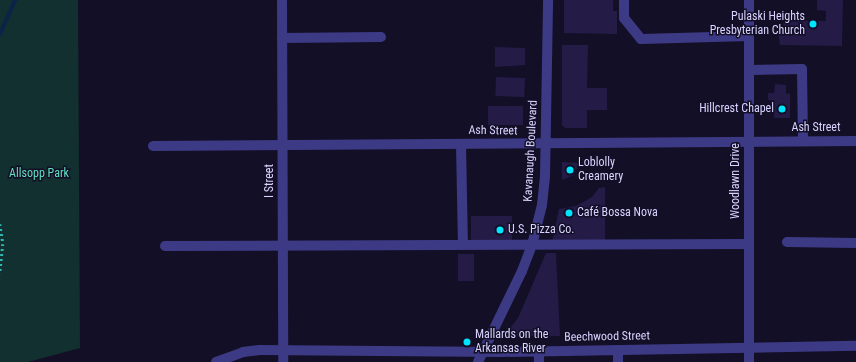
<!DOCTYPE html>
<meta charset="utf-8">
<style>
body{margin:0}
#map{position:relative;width:856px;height:362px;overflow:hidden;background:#130f26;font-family:"Roboto Condensed",sans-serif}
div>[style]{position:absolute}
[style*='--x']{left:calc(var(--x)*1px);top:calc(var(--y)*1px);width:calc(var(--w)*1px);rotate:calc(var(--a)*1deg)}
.green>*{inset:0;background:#12302f}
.stream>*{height:4px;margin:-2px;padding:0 2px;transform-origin:2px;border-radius:2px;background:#0c2248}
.building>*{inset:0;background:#241b47;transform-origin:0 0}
.path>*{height:2.5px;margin-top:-1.25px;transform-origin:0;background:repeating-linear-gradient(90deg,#2fb8b0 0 2px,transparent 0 5px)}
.minor>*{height:10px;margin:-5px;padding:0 5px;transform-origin:5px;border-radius:5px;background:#3d3a85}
.dots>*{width:11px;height:11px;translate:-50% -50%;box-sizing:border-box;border:2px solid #130f26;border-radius:50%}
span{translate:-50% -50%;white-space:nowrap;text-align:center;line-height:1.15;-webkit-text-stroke:3px #130f26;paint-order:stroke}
.poi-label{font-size:12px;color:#d9d4ff}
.right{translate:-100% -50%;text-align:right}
.left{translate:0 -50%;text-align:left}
.street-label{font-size:12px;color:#d9d4ff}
.park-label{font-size:12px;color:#5fe0c0}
</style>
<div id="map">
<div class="green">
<div style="clip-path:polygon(0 0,78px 0,80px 348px,28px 362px,0 362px)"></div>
</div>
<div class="stream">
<div style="--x:0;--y:34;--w:37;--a:-66"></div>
</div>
<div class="building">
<div style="clip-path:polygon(564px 0,613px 0,613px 11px,617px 11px,617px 34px,564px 33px)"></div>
<div style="clip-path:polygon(817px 0,843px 0,842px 46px,780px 45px,777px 26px,783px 26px,784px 20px,826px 21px,826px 11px,817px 10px)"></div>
<div style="clip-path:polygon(562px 45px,588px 45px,587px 88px,607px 88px,607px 110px,587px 110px,587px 128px,565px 128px,562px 125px)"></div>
<div style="clip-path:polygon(495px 47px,525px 48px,525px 65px,495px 67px)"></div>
<div style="left:496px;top:77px;width:29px;height:19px;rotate:2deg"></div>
<div style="clip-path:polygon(775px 84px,786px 85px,786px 94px,790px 93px,790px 118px,774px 118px,774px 101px,768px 100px,768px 93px,774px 93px)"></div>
<div style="left:488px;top:106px;width:35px;height:19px"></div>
<div style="clip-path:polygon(562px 162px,579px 163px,574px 175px,562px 180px)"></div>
<div style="clip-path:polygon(605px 187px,605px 241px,552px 242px,559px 209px,576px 206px,592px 197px,599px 188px)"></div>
<div style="left:471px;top:216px;width:41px;height:27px"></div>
<div style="clip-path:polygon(546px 253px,556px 253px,560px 336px,511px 336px,510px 328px,518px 318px)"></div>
<div style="left:458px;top:254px;width:16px;height:27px"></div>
</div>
<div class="path">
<div style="--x:0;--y:224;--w:20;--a:81"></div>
<div style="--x:3;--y:244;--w:30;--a:96"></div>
</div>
<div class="minor">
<div style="--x:282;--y:0;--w:362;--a:89.8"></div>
<div style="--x:624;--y:0;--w:18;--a:90"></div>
<div style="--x:624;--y:18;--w:27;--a:51"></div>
<div style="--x:641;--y:39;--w:108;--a:-1.6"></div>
<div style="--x:282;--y:38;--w:99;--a:-0.6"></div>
<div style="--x:749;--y:70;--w:53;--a:-1.1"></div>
<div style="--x:802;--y:69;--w:72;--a:89.2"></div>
<div style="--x:461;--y:144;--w:101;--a:88.9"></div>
<div style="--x:153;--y:146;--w:703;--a:-0.41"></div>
<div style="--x:787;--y:242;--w:69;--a:0.8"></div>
<div style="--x:165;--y:246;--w:584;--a:-0.2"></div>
<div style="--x:216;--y:362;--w:29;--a:-20"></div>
<div style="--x:243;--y:352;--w:17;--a:-7"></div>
<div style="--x:260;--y:350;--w:241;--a:0.5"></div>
<div style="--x:501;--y:352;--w:355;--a:-1"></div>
<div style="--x:478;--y:362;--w:101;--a:-64.2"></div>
<div style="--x:522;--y:271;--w:28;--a:-69"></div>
<div style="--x:532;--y:245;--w:41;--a:-76"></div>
<div style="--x:542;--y:205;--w:28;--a:-84"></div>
<div style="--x:545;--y:177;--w:177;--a:-89"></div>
<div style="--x:539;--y:362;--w:11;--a:-90"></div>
<div style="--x:618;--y:362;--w:12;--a:-90"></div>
<div style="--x:749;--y:362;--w:362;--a:-90"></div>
</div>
<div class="dots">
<div style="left:813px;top:24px;background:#00e5ff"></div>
<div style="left:782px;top:109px;background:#00e5ff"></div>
<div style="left:570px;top:170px;background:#00e5ff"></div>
<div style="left:569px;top:213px;background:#00e5ff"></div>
<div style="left:500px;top:230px;background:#00e5ff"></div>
<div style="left:467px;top:342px;background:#00e5ff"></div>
</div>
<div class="poi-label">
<span class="right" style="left:805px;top:24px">Pulaski Heights<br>Presbyterian Church</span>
<span class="right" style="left:774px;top:109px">Hillcrest Chapel</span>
<span class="left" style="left:578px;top:170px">Loblolly<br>Creamery</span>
<span class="left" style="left:577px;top:213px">Café Bossa Nova</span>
<span class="left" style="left:508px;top:230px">U.S. Pizza Co.</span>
<span class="left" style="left:475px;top:342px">Mallards on the<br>Arkansas River</span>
</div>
<div class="street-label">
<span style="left:816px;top:128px">Ash Street</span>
<span style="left:493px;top:131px;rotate:1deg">Ash Street</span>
<span style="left:531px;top:151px;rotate:-87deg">Kavanaugh Boulevard</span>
<span style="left:270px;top:181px;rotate:-90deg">I Street</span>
<span style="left:736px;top:181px;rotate:-90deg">Woodlawn Drive</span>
<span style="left:607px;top:337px;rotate:-1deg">Beechwood Street</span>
</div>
<div class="park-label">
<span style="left:39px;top:174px">Allsopp Park</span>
</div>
</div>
